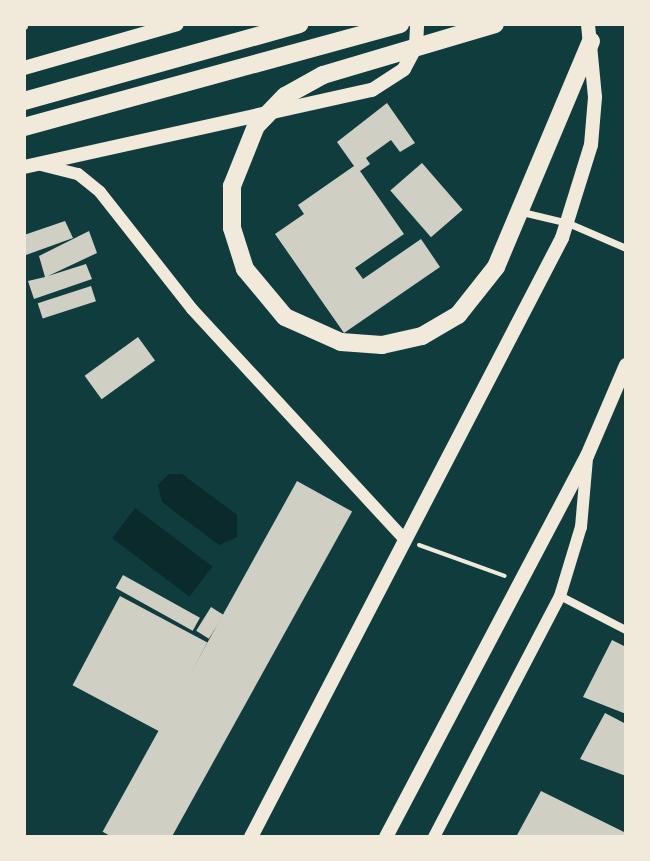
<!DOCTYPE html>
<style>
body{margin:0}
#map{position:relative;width:650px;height:861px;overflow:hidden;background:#0f3d3e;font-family:"Asap Condensed",sans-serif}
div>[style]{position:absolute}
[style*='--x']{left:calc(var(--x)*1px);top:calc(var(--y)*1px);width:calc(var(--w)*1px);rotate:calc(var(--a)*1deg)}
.water>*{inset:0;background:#0a2a2b;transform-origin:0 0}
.building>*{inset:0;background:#cfcfc3;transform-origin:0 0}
.path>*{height:4px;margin:-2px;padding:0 2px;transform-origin:2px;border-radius:2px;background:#f1e9da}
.pedestrian>*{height:7px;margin:-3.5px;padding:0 3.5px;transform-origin:3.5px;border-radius:3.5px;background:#f1e9da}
.minor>*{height:8px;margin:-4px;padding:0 4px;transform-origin:4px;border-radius:4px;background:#f1e9da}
.tertiary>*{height:12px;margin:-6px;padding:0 6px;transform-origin:6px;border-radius:6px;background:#f1e9da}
.secondary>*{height:14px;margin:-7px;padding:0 7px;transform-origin:7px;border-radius:7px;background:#f1e9da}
.primary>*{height:14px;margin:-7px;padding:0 7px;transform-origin:7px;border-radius:7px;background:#f1e9da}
.motorway>*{height:18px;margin:-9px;padding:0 9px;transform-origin:9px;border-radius:9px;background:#f1e9da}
span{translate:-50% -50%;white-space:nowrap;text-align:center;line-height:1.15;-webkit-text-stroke:7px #f1e9da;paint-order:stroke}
.frame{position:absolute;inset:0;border:26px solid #f1e9da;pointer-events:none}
</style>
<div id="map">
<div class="water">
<div style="clip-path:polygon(169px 474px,182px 474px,237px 515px,237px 537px,219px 545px,162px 502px,158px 485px)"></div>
<div style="left:135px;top:508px;width:97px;height:38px;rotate:37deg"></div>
</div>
<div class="building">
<div style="clip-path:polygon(387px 103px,415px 143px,400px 152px,391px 140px,366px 158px,370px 164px,360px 171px,404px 234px,355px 268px,363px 279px,421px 239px,440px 267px,344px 333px,275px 234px,304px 214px,298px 205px,354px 166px,337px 142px)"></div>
<div style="left:422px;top:163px;width:62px;height:42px;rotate:49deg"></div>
<div style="clip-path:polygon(65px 221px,73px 238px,26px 255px,24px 235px)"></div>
<div style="clip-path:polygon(89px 231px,97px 253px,48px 276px,86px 264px,92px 279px,34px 299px,28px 281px,45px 277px,39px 256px)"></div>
<div style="left:91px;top:286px;width:16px;height:56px;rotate:72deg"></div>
<div style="left:138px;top:337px;width:29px;height:66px;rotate:54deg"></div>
<div style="left:297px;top:481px;width:63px;height:401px;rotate:29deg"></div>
<div style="left:123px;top:575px;width:88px;height:15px;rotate:29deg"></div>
<div style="left:120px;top:596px;width:99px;height:101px;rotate:28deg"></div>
<div style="left:211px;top:607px;width:15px;height:28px;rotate:32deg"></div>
<div style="clip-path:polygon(612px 640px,626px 647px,626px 714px,583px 697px)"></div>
<div style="clip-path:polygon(605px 713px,626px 724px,626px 776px,580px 759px)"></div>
<div style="clip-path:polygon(541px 791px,626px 833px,626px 837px,516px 837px)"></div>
</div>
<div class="path">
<div style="--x:419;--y:545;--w:91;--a:19.8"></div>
</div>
<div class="pedestrian">
<div style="--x:522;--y:212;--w:47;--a:13.4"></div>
<div style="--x:568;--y:223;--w:63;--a:23.3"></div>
</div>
<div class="minor">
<div style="--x:24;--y:26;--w:2;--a:-90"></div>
<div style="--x:560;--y:596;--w:74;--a:27.3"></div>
</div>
<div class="tertiary">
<div style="--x:41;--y:165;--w:38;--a:14"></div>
<div style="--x:78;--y:174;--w:28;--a:39"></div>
<div style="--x:100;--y:192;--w:149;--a:51.8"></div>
<div style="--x:192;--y:309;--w:314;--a:47.3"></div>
<div style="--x:434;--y:837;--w:272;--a:-62.4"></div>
<div style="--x:560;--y:596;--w:72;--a:-73.1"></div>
<div style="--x:581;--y:527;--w:68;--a:-85"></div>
</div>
<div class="secondary">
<div style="--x:24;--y:68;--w:159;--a:-16"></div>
<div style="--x:24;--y:167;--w:356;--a:-12.5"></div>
<div style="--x:372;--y:90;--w:38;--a:-33"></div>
<div style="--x:404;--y:69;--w:26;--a:-62"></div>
<div style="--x:416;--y:46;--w:22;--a:-87"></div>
</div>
<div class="primary">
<div style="--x:251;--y:837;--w:675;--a:-62.56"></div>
<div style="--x:562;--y:238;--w:97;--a:-72.7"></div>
<div style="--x:591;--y:145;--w:48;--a:-85.2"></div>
<div style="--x:595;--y:97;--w:73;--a:-95.5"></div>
<div style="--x:386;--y:837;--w:431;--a:-62.2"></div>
<div style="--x:587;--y:456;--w:99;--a:-66.8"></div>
</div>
<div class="motorway">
<div style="--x:495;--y:24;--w:179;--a:163.5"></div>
<div style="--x:323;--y:75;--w:43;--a:151.1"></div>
<div style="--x:285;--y:96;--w:42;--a:134"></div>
<div style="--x:256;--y:126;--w:65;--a:111.8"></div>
<div style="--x:232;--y:186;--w:42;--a:90"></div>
<div style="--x:232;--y:228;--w:43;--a:72.4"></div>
<div style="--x:245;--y:269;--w:62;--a:50.2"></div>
<div style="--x:285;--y:317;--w:61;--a:24.1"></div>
<div style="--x:341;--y:342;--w:41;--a:4.2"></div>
<div style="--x:382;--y:345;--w:41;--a:-12.7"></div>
<div style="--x:422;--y:336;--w:42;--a:-30.3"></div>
<div style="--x:458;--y:315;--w:61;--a:-51.6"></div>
<div style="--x:496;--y:267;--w:245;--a:-67.2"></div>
<div style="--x:24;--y:101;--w:286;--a:-15.6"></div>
<div style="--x:24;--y:127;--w:390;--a:-15.3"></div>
</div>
<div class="frame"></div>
</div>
